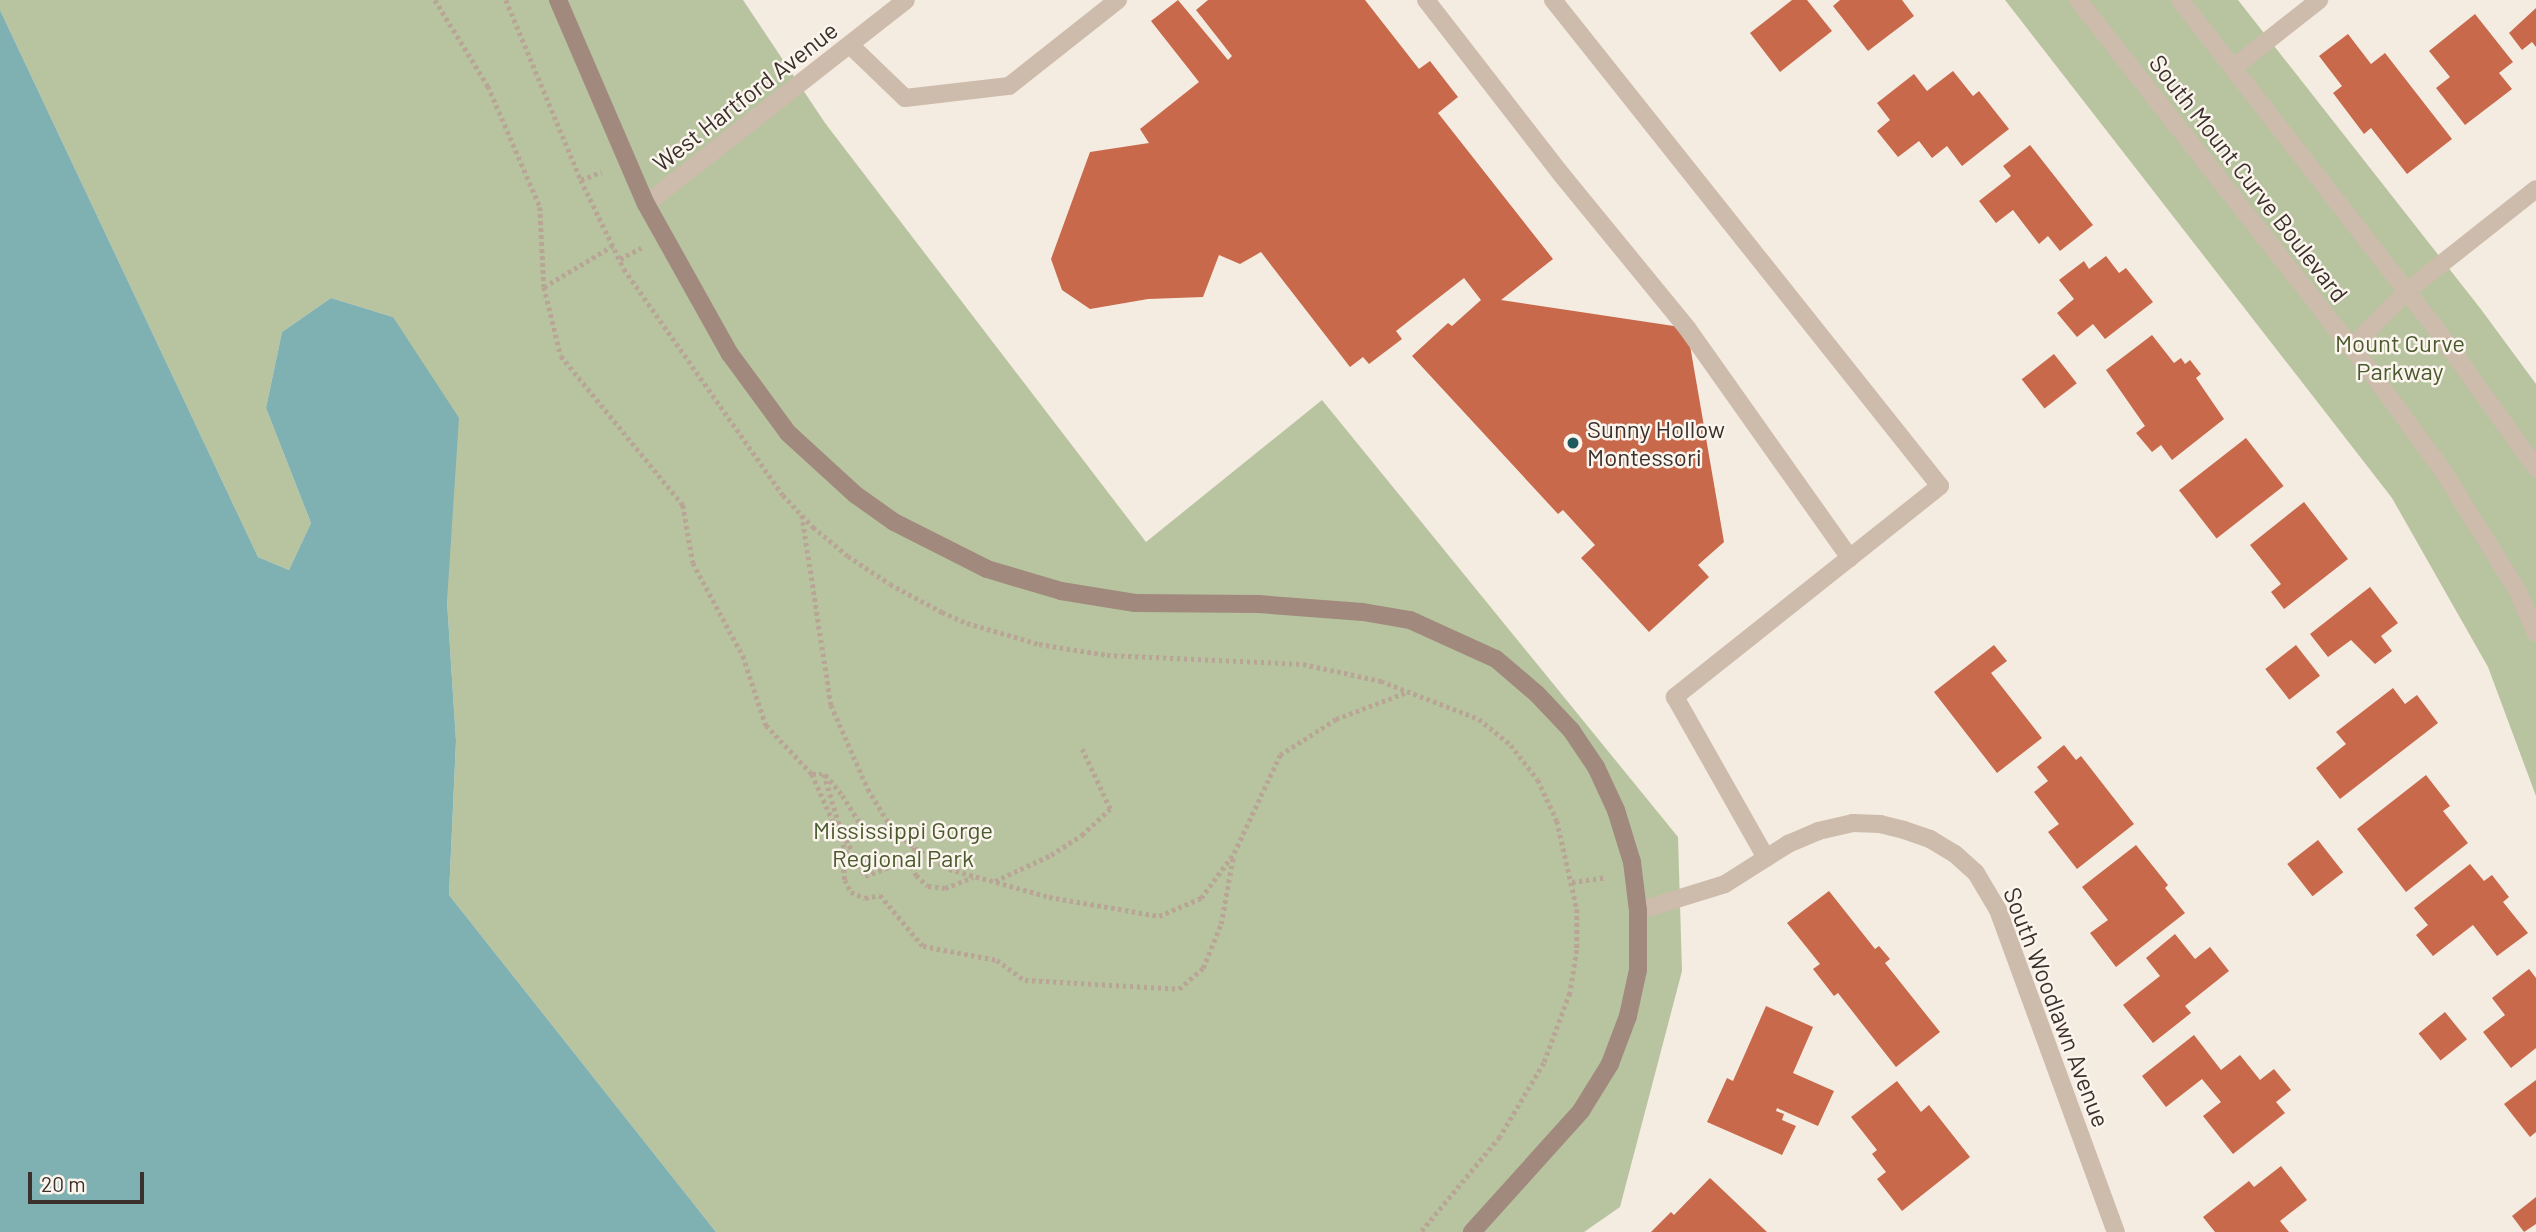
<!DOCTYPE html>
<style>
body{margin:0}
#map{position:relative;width:2536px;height:1232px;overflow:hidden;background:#f4ebe1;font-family:Barlow,sans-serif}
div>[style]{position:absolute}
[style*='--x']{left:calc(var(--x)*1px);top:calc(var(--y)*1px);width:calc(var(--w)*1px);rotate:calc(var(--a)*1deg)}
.green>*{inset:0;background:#b8c4a0}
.water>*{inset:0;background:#7fb0b2}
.building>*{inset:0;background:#c8694b;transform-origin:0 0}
.path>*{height:4.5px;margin-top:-2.25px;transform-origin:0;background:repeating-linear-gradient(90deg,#b9a596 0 3.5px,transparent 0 7px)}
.lane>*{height:18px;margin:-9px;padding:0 9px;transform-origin:9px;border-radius:9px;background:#cdbbac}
.street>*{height:18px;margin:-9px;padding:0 9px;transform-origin:9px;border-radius:9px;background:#cdbbac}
.secondary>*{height:18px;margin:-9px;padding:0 9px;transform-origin:9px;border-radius:9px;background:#a18a7d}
.dots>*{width:19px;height:19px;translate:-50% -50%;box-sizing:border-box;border:4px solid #fbf5ee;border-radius:50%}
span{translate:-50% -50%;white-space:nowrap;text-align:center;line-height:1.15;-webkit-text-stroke:5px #fbf5ee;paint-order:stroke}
.street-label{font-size:24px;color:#3b302b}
.park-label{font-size:24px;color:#4a5a2e}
.poi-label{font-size:24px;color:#3b302b}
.left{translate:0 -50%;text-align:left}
.scale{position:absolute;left:28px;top:1172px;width:116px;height:32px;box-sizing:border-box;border:4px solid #3b302b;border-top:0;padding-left:9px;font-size:21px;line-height:24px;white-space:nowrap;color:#3b302b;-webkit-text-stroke:5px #fbf5ee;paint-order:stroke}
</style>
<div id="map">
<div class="green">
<div style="clip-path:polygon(0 0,743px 0,825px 123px,1146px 542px,1322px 400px,1678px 837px,1682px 971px,1620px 1207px,1584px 1232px,716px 1232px,449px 895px,456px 741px,447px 601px,393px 317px,331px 298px,282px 332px,266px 408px,311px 523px,289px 570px,258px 557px,0 10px)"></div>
<div style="clip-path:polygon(2005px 0,2238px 0,2480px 308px,2536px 384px,2536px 796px,2488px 667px,2392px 498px)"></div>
</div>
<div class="water">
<div style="clip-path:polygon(0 10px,258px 557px,289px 570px,311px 523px,266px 408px,282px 332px,331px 298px,393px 317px,459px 418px,447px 601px,456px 741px,449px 895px,716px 1232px,0 1232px)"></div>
</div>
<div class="building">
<div style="clip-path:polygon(1178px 0,1228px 60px,1232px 56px,1196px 10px,1208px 0,1365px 0,1419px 69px,1430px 61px,1458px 97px,1438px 113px,1553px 259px,1501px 300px,1687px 328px,1724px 542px,1698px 565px,1709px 577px,1649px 632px,1581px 558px,1595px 545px,1563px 510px,1558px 514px,1412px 356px,1448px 323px,1452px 326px,1481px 300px,1464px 278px,1396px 331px,1402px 339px,1369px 364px,1363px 357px,1350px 367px,1261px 252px,1240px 264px,1219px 255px,1203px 297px,1148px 299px,1090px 309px,1062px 290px,1051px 259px,1090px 152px,1149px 143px,1140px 129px,1199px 82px,1151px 21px)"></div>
<div style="clip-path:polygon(1792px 0,1807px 0,1832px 31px,1780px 72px,1750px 33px)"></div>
<div style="clip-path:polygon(1840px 0,1902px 0,1914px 16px,1868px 51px,1833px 6px)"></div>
<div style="clip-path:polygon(2536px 8px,2536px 47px,2532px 42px,2522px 50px,2509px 33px)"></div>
<div style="clip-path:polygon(2475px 14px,2513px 62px,2499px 73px,2512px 89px,2465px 125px,2436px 88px,2450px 77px,2429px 51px)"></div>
<div style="clip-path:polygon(2348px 34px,2371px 64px,2385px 53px,2452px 139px,2407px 174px,2371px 128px,2364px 134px,2333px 93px,2342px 86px,2319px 56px)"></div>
<div style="clip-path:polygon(1953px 71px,1973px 96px,1979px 91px,2009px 129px,1962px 166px,1947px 146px,1932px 158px,1919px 141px,1898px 157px,1877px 131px,1890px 120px,1877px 103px,1914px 74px,1927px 91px)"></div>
<div style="clip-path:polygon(2030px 145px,2093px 225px,2060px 251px,2048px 236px,2039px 244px,2013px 210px,1996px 223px,1979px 201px,2011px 176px,2003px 166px)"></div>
<div style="clip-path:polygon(2106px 256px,2119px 273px,2126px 268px,2153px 302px,2105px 339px,2093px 324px,2077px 337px,2057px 313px,2074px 299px,2059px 280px,2084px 261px,2089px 269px)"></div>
<div style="clip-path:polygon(2152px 335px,2174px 363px,2181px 358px,2185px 364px,2190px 360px,2201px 374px,2196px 378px,2224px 419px,2172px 460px,2161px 445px,2152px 452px,2136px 433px,2145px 426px,2106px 370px)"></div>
<div style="left:2054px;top:354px;width:37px;height:41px;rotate:52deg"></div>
<div style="left:2246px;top:438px;width:61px;height:85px;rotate:52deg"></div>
<div style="clip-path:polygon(2304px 502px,2348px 559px,2284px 609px,2271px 592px,2281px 584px,2250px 545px)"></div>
<div style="clip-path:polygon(2370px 587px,2398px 623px,2381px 636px,2392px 651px,2375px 664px,2351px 640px,2328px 657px,2310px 634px)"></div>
<div style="clip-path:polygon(1994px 645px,2007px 661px,1991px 673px,2042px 738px,1997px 773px,1934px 692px)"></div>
<div style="left:2296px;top:645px;width:39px;height:39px;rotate:52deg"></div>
<div style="clip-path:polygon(2393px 688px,2405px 704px,2417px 695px,2438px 723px,2340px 799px,2316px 768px,2346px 744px,2336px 732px)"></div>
<div style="clip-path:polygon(2064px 745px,2076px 760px,2081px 756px,2134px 824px,2077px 869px,2048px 832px,2059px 824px,2034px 792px,2048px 781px,2037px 767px)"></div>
<div style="clip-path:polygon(2426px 775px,2450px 806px,2443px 811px,2468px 843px,2406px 892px,2357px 829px)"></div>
<div style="left:2318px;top:840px;width:41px;height:39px;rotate:52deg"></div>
<div style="clip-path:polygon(2136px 845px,2168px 885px,2165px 888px,2185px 913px,2116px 967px,2090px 933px,2108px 920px,2082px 887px)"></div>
<div style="clip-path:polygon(2470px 864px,2484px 881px,2492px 875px,2509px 897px,2503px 902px,2528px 933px,2497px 956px,2473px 925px,2433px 956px,2416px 935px,2428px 925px,2414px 908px)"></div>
<div style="clip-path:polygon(1829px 891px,1875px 949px,1879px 946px,1890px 959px,1885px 963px,1940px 1032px,1896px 1067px,1838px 993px,1834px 996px,1813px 969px,1820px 964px,1787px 923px)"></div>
<div style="clip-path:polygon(2175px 934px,2195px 959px,2210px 947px,2229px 971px,2185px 1006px,2191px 1013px,2153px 1043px,2123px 1005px,2160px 976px,2146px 958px)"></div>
<div style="clip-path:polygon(2529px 969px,2536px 978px,2536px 1048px,2511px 1068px,2483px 1032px,2505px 1015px,2492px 998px)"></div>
<div style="clip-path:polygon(1766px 1006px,1813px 1027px,1793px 1073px,1834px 1091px,1818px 1126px,1777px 1108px,1776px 1111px,1784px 1114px,1782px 1120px,1796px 1126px,1782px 1155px,1707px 1122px,1727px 1078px,1733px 1081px)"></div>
<div style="left:2445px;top:1012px;width:35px;height:34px;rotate:51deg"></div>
<div style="clip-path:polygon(2194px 1035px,2221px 1070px,2240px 1055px,2260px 1080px,2274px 1069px,2291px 1090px,2276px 1102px,2285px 1113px,2233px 1154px,2203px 1116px,2221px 1102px,2202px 1079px,2166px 1107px,2142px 1076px)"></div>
<div style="clip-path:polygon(2536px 1080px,2536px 1132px,2530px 1137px,2504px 1104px)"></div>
<div style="clip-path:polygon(1897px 1081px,1921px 1112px,1929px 1105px,1970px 1157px,1902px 1211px,1877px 1179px,1886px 1172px,1872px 1154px,1877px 1150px,1851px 1117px)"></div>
<div style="clip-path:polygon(2281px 1166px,2307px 1200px,2280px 1221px,2289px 1232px,2215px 1232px,2203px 1217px,2249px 1181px,2254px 1187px)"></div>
<div style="clip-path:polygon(1710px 1178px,1767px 1232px,1651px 1232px,1671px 1212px,1674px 1215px)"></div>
<div style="clip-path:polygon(2536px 1197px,2536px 1224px,2524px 1232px,2512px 1216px)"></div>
</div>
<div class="path">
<div style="--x:435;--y:0;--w:101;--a:58.4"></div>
<div style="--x:488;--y:86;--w:132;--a:66.7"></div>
<div style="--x:540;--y:207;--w:80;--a:87.1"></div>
<div style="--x:544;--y:287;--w:71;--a:76.2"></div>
<div style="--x:561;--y:356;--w:193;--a:50.7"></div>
<div style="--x:683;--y:505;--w:59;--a:80.2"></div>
<div style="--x:693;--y:563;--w:106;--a:61.7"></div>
<div style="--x:743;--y:656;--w:73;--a:71.6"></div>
<div style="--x:766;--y:725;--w:67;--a:46.8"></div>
<div style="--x:812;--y:774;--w:12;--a:0"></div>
<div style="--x:506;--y:0;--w:195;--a:67.4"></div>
<div style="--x:581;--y:180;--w:99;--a:64.2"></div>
<div style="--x:624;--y:269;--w:276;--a:54.9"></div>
<div style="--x:783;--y:495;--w:44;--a:46.8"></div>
<div style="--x:813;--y:527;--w:45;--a:39.6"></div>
<div style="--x:848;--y:556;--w:50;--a:33.7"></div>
<div style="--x:890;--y:584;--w:59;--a:28.3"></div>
<div style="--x:942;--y:612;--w:27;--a:24"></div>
<div style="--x:967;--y:623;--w:75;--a:16.3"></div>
<div style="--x:1039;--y:644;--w:69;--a:9.2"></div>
<div style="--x:1107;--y:655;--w:196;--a:2.6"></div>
<div style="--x:1303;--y:664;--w:80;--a:12.3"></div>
<div style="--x:1381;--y:681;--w:105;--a:21.2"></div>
<div style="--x:1479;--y:719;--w:41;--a:39.1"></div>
<div style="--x:1511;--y:745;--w:44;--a:52.4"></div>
<div style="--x:1538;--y:780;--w:45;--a:65.1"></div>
<div style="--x:1557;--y:821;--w:90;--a:77.2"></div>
<div style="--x:1577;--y:909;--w:41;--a:90"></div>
<div style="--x:1577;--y:950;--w:44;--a:99.2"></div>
<div style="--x:1570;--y:993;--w:75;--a:110.4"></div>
<div style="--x:1544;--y:1063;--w:86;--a:120.7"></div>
<div style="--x:1500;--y:1137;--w:124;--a:129.7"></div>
<div style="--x:581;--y:180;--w:22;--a:-22"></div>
<div style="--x:620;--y:259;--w:24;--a:-28"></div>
<div style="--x:544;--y:287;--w:82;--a:-31"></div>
<div style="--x:802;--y:515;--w:192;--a:81.3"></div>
<div style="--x:831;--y:705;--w:92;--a:66.2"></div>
<div style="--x:868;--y:789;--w:42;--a:58.6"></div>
<div style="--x:890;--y:825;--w:34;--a:43"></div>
<div style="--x:915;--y:848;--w:40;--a:32"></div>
<div style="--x:949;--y:869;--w:104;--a:15.6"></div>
<div style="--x:1049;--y:897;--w:112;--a:9.8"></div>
<div style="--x:1159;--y:916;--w:46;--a:-23.2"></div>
<div style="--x:1201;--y:898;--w:56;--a:-53.7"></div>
<div style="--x:1234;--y:853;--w:108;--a:-64.9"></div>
<div style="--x:1280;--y:755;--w:67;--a:-32.7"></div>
<div style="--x:1336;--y:719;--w:76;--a:-20.8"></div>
<div style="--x:812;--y:774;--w:92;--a:66.2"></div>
<div style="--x:849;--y:858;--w:12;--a:114"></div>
<div style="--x:844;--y:869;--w:11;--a:85"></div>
<div style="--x:845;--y:880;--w:13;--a:63"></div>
<div style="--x:851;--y:892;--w:15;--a:23"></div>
<div style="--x:865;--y:898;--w:15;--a:-11"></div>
<div style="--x:880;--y:895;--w:67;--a:49.9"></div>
<div style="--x:923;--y:946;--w:75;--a:10.7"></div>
<div style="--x:997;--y:960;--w:34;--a:36"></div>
<div style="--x:1025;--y:980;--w:154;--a:3.3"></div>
<div style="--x:1179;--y:989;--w:32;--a:-41"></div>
<div style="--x:1203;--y:968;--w:48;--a:-67.8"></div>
<div style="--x:1221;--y:924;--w:68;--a:-79.8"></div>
<div style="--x:890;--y:825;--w:25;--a:143"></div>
<div style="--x:870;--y:840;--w:54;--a:-122.2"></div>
<div style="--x:841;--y:794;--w:26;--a:-130"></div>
<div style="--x:824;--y:774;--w:55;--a:73.2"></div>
<div style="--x:840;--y:827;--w:55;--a:63"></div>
<div style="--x:865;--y:876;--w:47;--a:-20"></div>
<div style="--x:915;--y:848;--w:13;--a:117"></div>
<div style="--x:909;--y:860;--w:17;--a:65"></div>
<div style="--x:916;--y:875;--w:16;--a:43"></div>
<div style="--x:928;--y:886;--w:17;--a:7"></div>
<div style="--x:945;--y:888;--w:30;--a:-21"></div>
<div style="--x:995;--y:881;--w:62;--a:-24.9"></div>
<div style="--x:1051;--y:855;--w:37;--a:-33"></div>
<div style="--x:1082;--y:835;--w:38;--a:-43"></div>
<div style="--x:1110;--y:809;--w:66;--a:-115"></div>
<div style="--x:1572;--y:882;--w:34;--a:-8"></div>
</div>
<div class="lane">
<div style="--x:1426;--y:0;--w:220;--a:52.2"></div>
<div style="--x:1561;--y:174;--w:199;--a:50.7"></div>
<div style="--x:1687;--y:328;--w:282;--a:54.7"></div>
<div style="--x:1553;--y:0;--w:621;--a:51.47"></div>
<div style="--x:1940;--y:486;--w:339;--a:141.5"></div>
<div style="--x:1675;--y:697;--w:185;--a:60.5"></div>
<div style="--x:850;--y:45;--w:76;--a:43.9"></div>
<div style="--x:905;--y:98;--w:105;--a:-6.6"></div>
<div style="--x:1009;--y:86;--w:139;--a:-38.3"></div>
<div style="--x:2233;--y:68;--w:110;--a:-38.3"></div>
</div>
<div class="street">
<div style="--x:2078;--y:0;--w:477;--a:51.8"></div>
<div style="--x:2373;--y:375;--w:119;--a:53.9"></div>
<div style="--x:2443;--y:471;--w:140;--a:58.1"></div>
<div style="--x:2517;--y:590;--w:47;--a:66.2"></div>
<div style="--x:2180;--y:0;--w:418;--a:52.1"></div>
<div style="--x:2437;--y:330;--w:170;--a:54.3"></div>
<div style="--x:646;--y:204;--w:330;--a:-38.1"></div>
<div style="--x:2351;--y:348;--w:80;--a:-45.5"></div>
<div style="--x:2407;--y:291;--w:164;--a:-38.3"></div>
<div style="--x:1638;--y:911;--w:91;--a:-17.2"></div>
<div style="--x:1725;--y:884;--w:75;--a:-32.4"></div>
<div style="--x:1788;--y:844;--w:33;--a:-23"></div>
<div style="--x:1818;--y:831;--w:36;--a:-13"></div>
<div style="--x:1853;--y:823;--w:27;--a:2"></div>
<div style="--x:1880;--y:824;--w:25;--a:14"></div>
<div style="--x:1904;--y:830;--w:28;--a:19"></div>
<div style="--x:1930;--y:839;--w:29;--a:31"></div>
<div style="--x:1955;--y:854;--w:28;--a:42"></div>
<div style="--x:1976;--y:873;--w:43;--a:59.3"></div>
<div style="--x:1998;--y:910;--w:343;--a:69.9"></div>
</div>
<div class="secondary">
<div style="--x:558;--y:0;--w:222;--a:66.7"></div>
<div style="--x:646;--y:204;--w:172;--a:60.8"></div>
<div style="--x:730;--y:354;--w:98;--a:53.7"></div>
<div style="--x:788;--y:433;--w:92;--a:42.4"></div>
<div style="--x:856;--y:495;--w:47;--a:35.4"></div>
<div style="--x:894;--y:522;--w:104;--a:26.8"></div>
<div style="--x:987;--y:569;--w:77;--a:16.6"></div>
<div style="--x:1061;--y:591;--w:75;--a:9.2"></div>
<div style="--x:1135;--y:603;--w:123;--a:0.5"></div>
<div style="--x:1258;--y:604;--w:105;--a:4.4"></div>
<div style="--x:1363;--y:612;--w:48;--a:9.7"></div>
<div style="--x:1410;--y:620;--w:94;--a:24.4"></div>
<div style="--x:1496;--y:659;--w:54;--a:40.5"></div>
<div style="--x:1537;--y:694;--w:50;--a:46.6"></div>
<div style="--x:1571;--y:730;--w:45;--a:56"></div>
<div style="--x:1596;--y:767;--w:47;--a:65.1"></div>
<div style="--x:1616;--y:810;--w:54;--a:72.9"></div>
<div style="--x:1632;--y:862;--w:49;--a:83"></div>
<div style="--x:1638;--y:911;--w:59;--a:90"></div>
<div style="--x:1638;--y:970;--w:47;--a:102.3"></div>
<div style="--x:1628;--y:1016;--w:51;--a:110.6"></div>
<div style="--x:1610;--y:1064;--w:55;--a:121.7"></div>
<div style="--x:1581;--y:1111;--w:163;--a:132"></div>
</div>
<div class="dots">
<div style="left:1573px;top:443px;background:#1f5a5e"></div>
</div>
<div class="street-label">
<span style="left:745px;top:96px;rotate:-38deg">West Hartford Avenue</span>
<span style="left:2249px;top:178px;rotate:52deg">South Mount Curve Boulevard</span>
<span style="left:2057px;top:1007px;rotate:69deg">South Woodlawn Avenue</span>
</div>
<div class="park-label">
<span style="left:2400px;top:357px">Mount Curve<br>Parkway</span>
<span style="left:903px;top:844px">Mississippi Gorge<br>Regional Park</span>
</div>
<div class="poi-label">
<span class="left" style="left:1587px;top:443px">Sunny Hollow<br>Montessori</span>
</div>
<div class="scale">20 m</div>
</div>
